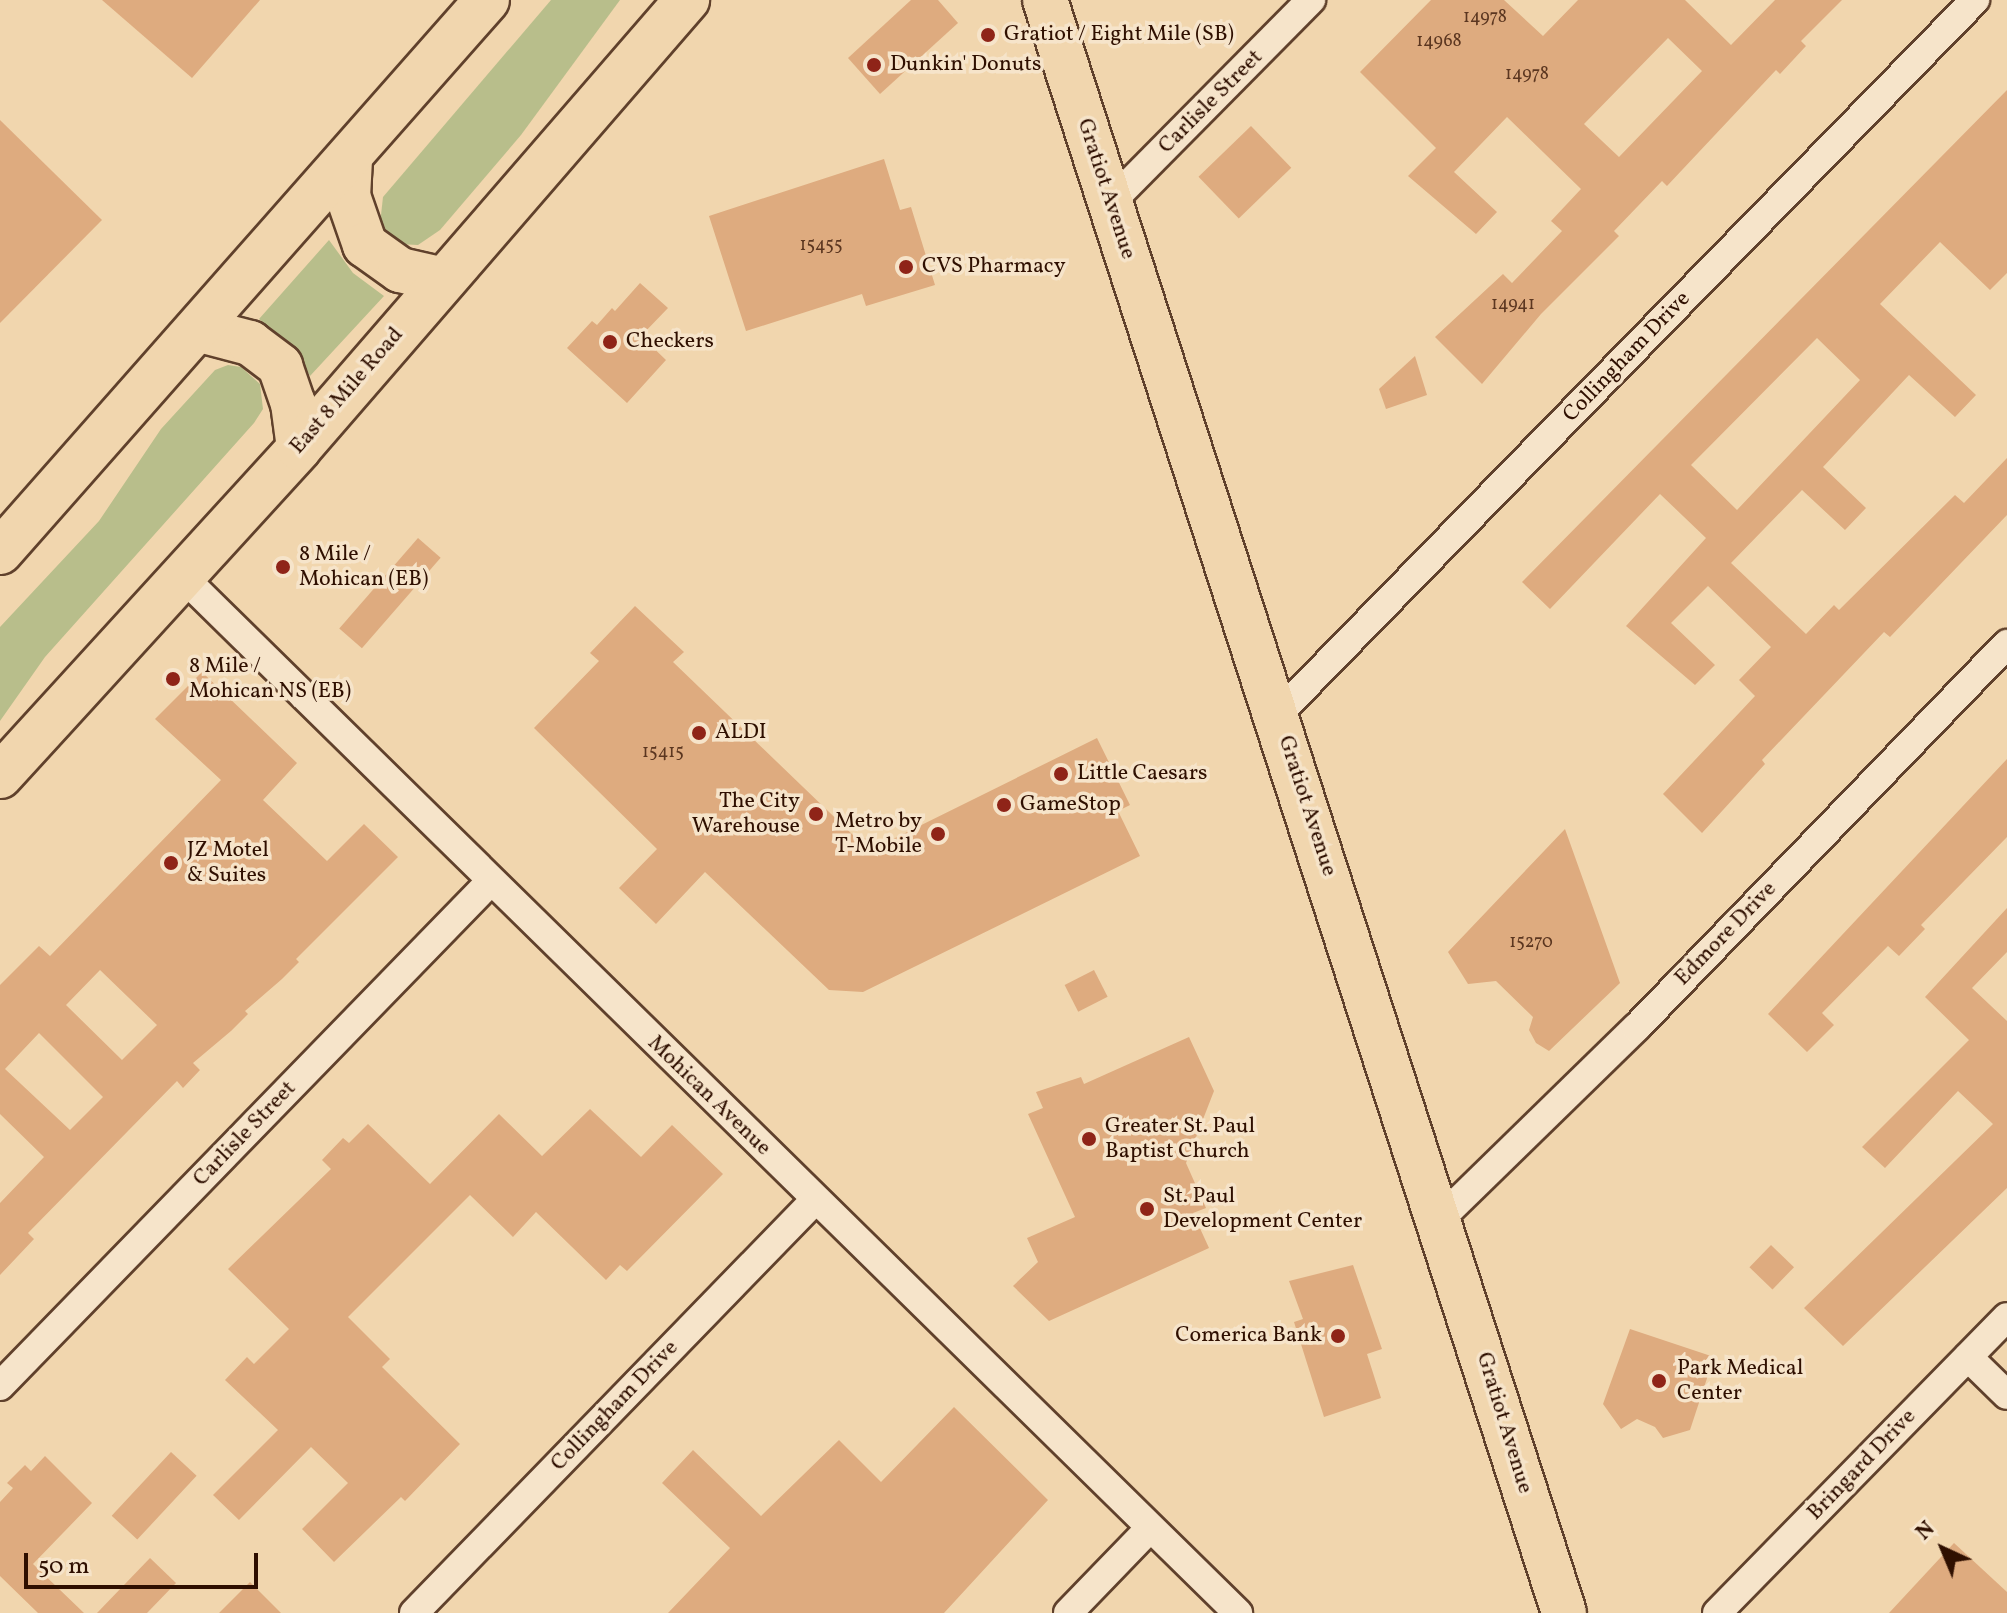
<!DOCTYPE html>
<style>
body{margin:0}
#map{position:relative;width:2007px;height:1613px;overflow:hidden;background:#f1d6ae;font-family:Vollkorn,serif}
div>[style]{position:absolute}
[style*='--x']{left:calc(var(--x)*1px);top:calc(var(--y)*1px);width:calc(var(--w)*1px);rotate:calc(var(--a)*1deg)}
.green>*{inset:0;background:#b8be8b}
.building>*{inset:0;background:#deab7f;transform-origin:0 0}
.roads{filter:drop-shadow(2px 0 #60412c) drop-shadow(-2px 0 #60412c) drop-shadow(0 2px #60412c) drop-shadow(0 -2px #60412c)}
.street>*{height:28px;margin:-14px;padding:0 14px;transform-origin:14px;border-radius:14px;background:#f6e4ca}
.primary>*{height:44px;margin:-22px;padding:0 22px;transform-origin:22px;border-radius:22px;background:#f1d6ae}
.highway>*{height:44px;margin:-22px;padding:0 22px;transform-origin:22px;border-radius:22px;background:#f1d6ae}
.dots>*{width:22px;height:22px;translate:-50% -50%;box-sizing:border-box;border:4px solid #f6e4ca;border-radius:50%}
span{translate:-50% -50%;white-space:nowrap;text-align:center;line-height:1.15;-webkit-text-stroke:7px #f6e4ca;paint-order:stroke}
.number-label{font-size:18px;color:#5b3620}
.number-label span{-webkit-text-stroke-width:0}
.poi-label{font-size:22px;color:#2f0f00}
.left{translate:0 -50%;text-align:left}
.right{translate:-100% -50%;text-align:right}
.street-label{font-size:22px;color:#2f0f00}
.north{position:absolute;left:1903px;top:1509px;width:80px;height:80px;-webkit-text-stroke:6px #f6e4ca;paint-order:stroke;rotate:316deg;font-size:22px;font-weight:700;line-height:32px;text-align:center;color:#2f0f00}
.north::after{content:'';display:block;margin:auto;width:28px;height:36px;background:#2f0f00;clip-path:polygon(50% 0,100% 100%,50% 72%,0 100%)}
.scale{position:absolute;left:24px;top:1553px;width:234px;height:36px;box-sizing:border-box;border:4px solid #2f0f00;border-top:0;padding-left:10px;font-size:24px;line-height:28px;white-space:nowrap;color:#2f0f00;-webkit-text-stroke:6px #f6e4ca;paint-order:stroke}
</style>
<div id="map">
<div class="green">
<div style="clip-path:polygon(551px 0,620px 0,521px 135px,440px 230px,418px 245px,398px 244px,380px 224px,383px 197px)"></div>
<div style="clip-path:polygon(329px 240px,353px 273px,384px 296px,310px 376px,295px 349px,259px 319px)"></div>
<div style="clip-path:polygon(228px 365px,241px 367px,260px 384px,263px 409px,254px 423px,45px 657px,0 721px,0 627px,99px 521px,161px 429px,215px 370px)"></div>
</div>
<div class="building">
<div style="clip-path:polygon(102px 0,260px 0,192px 78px)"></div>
<div style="clip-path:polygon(911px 0,938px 0,958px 23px,880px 94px,848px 58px)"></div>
<div style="clip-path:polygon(evenodd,1431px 0,1504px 0,1543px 36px,1578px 0,1685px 0,1731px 45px,1775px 0,1842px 0,1801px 41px,1806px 46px,1780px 74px,1776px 70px,1667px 186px,1662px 181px,1614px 231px,1619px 236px,1541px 314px,1482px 384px,1435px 337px,1503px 274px,1512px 283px,1562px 231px,1551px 221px,1581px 189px,1507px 117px,1454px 172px,1497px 212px,1476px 234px,1408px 176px,1436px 148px,1360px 72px,1431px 0,1668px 38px,1702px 71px,1619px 157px,1584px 124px,1668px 38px)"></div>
<div style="clip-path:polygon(evenodd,2007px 90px,2007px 273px,1990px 290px,1940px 242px,1880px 304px,1976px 395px,1955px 417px,1909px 375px,1823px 467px,1866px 508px,1845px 530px,1802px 490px,1731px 563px,1806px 634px,1834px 605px,1839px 610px,1955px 495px,1964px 503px,2007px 458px,2007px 515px,1890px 637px,1884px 632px,1762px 760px,1765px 764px,1702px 833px,1663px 794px,1755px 696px,1739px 680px,1771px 647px,1708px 586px,1671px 623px,1715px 665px,1695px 685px,1626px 626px,1706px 538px,1660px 494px,1550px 609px,1522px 582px,2007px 90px,1817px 338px,1860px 380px,1737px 510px,1691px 465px,1817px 338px)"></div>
<div style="clip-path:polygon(0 120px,102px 220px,0 323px)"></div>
<div style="left:1251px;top:126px;width:58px;height:73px;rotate:46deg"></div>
<div style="clip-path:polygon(884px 159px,900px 210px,911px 207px,935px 285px,866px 306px,862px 294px,746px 331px,709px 216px)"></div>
<div style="clip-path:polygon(640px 283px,668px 308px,641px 336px,666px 360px,627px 403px,567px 348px,592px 321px,597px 325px,612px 308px,615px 311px)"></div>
<div style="clip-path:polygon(1415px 356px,1427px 395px,1386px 409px,1379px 389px)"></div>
<div style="left:418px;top:538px;width:30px;height:120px;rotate:41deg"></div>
<div style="clip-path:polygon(635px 606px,684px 652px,673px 662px,854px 836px,885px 843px,1097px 738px,1130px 805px,1118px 811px,1140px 856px,863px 992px,829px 990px,705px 872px,656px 924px,619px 888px,657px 849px,534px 728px,599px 661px,590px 653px)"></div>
<div style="clip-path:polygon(evenodd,202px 672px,297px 763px,263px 800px,327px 861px,364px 824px,398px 857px,296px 959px,299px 962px,282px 979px,245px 1011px,248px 1014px,231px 1031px,193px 1063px,200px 1070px,183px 1088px,177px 1081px,28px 1233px,34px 1239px,0 1275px,0 1203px,44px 1157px,0 1114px,0 985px,39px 946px,50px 956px,221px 780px,155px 719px,202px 672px,100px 970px,157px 1025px,122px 1060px,66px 1005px,100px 970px,202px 672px,39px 1033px,103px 1097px,70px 1130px,5px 1069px,39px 1033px)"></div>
<div style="clip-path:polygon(2007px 759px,2007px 837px,1921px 925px,1925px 929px,1899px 956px,1888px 946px,1822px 1013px,1834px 1025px,1807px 1052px,1768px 1014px)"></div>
<div style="clip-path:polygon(1565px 829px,1620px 983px,1549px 1051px,1536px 1043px,1529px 1030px,1533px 1017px,1496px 981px,1468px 984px,1448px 952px)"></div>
<div style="clip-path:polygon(2007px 908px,2007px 952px,1972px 988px,2007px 1021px,2007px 1188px,1843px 1346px,1804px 1308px,1993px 1124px,1958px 1091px,1885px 1168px,1862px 1147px,1969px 1040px,1925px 997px)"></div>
<div style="left:1094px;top:970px;width:30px;height:33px;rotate:63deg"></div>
<div style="clip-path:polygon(1189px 1037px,1214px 1091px,1186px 1163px,1206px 1208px,1193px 1213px,1209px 1248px,1049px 1321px,1013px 1286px,1038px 1262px,1027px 1238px,1075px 1217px,1028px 1114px,1043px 1108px,1036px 1092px,1081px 1077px,1084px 1084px)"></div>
<div style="clip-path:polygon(590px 1109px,641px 1157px,672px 1125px,723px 1174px,627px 1271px,620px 1265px,606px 1280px,536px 1212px,513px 1237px,470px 1195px,348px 1317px,390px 1359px,382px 1367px,460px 1444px,405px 1501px,401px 1497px,334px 1562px,302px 1529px,348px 1483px,311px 1447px,239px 1520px,213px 1495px,278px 1430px,225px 1380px,247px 1357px,254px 1364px,289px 1329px,228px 1269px,331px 1169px,322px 1160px,343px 1138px,349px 1143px,368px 1124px,430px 1184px,499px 1114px,542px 1156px)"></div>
<div style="left:1771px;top:1245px;width:32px;height:31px;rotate:44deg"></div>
<div style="clip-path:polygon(1353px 1265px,1382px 1349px,1367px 1354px,1381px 1398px,1324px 1417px,1294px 1322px,1303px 1319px,1289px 1281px)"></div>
<div style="clip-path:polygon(1630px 1329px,1714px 1357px,1690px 1430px,1663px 1438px,1655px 1427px,1637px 1419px,1621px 1429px,1603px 1404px)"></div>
<div style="clip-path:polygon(954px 1407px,1048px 1500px,944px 1613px,668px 1613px,730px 1548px,662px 1483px,693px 1450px,761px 1516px,839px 1440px,881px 1482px)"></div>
<div style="left:171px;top:1452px;width:35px;height:87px;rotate:43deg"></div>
<div style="clip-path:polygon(45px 1456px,92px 1503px,33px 1564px,84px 1613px,38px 1613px,0 1576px,0 1502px,13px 1488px,7px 1483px,25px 1465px,31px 1471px)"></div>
<div style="clip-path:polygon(1954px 1543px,2007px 1592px,2007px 1613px,1889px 1613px)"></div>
<div style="clip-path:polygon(150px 1558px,176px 1583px,147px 1613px,97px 1613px)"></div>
<div style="clip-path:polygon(250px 1582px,281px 1613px,219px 1613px)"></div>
</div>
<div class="roads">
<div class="street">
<div style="--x:1110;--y:203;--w:286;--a:-45.3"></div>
<div style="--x:183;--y:577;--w:1479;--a:44.48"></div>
<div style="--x:1278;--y:714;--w:998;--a:-45.69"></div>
<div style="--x:1440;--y:1219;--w:274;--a:-44.3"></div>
<div style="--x:1636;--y:1028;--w:534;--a:-45.99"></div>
<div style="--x:1968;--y:1357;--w:54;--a:44.3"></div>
<div style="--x:0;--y:1386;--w:703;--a:-45.81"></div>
<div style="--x:414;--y:1613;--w:576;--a:-45.84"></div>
<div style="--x:1068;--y:1613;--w:118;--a:-46"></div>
<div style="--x:1717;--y:1613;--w:414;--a:-45.6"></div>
</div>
<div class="primary">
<div style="--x:1045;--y:0;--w:1694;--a:72.16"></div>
</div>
<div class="highway">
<div style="--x:350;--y:159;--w:37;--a:93"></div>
<div style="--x:348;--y:196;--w:52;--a:70.9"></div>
<div style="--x:365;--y:245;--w:43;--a:35.5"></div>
<div style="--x:400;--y:270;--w:45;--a:12.8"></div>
<div style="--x:200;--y:330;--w:52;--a:14.6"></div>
<div style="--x:250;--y:343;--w:38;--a:37"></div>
<div style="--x:280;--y:366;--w:39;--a:71"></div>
<div style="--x:293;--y:403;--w:45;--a:82.4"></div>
<div style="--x:0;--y:552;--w:736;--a:-48.58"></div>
<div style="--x:0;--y:776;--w:444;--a:-47.6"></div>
<div style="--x:299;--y:448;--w:593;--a:-49.11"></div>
</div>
</div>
<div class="dots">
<div style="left:988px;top:35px;background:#8f2418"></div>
<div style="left:874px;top:65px;background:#8f2418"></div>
<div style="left:906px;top:267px;background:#8f2418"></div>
<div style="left:610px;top:342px;background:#8f2418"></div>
<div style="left:283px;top:567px;background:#8f2418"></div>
<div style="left:173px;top:679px;background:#8f2418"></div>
<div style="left:699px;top:733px;background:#8f2418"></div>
<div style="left:1061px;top:774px;background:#8f2418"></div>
<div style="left:1004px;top:805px;background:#8f2418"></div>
<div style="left:816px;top:814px;background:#8f2418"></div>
<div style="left:938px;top:834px;background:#8f2418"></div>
<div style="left:171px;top:863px;background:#8f2418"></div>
<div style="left:1089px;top:1139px;background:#8f2418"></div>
<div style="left:1147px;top:1209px;background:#8f2418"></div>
<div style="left:1338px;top:1336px;background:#8f2418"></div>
<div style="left:1659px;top:1381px;background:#8f2418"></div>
</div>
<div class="number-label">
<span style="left:1485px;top:18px">14978</span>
<span style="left:1439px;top:42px">14968</span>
<span style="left:1527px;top:75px">14978</span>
<span style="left:821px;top:246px">15455</span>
<span style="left:1513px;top:305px">14941</span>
<span style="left:663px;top:753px">15415</span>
<span style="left:1531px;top:943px">15270</span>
</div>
<div class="poi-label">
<span class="left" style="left:1004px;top:35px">Gratiot / Eight Mile (SB)</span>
<span class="left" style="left:890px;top:65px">Dunkin' Donuts</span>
<span class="left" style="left:922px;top:267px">CVS Pharmacy</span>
<span class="left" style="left:626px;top:342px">Checkers</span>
<span class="left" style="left:299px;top:567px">8 Mile /<br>Mohican (EB)</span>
<span class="left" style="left:189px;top:679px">8 Mile /<br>Mohican NS (EB)</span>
<span class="left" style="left:715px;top:733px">ALDI</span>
<span class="left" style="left:1077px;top:774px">Little Caesars</span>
<span class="right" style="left:800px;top:814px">The City<br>Warehouse</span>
<span class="left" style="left:1020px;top:805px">GameStop</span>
<span class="right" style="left:922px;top:834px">Metro by<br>T-Mobile</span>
<span class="left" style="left:187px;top:863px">JZ Motel<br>&amp; Suites</span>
<span class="left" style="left:1105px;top:1139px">Greater St. Paul<br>Baptist Church</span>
<span class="left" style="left:1163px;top:1209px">St. Paul<br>Development Center</span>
<span class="right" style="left:1322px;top:1336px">Comerica Bank</span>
<span class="left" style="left:1677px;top:1381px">Park Medical<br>Center</span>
</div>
<div class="street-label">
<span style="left:1211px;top:102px;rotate:-45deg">Carlisle Street</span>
<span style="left:1106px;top:189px;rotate:72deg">Gratiot Avenue</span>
<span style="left:1627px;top:357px;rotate:-46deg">Collingham Drive</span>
<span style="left:347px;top:391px;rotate:-49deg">East 8 Mile Road</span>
<span style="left:1307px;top:806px;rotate:72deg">Gratiot Avenue</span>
<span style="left:1726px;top:934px;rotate:-46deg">Edmore Drive</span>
<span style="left:709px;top:1096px;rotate:44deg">Mohican Avenue</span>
<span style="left:245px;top:1134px;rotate:-46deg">Carlisle Street</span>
<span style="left:615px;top:1406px;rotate:-46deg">Collingham Drive</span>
<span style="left:1504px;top:1423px;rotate:73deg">Gratiot Avenue</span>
<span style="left:1862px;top:1465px;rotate:-46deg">Bringard Drive</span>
</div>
<div class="north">N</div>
<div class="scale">50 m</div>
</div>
